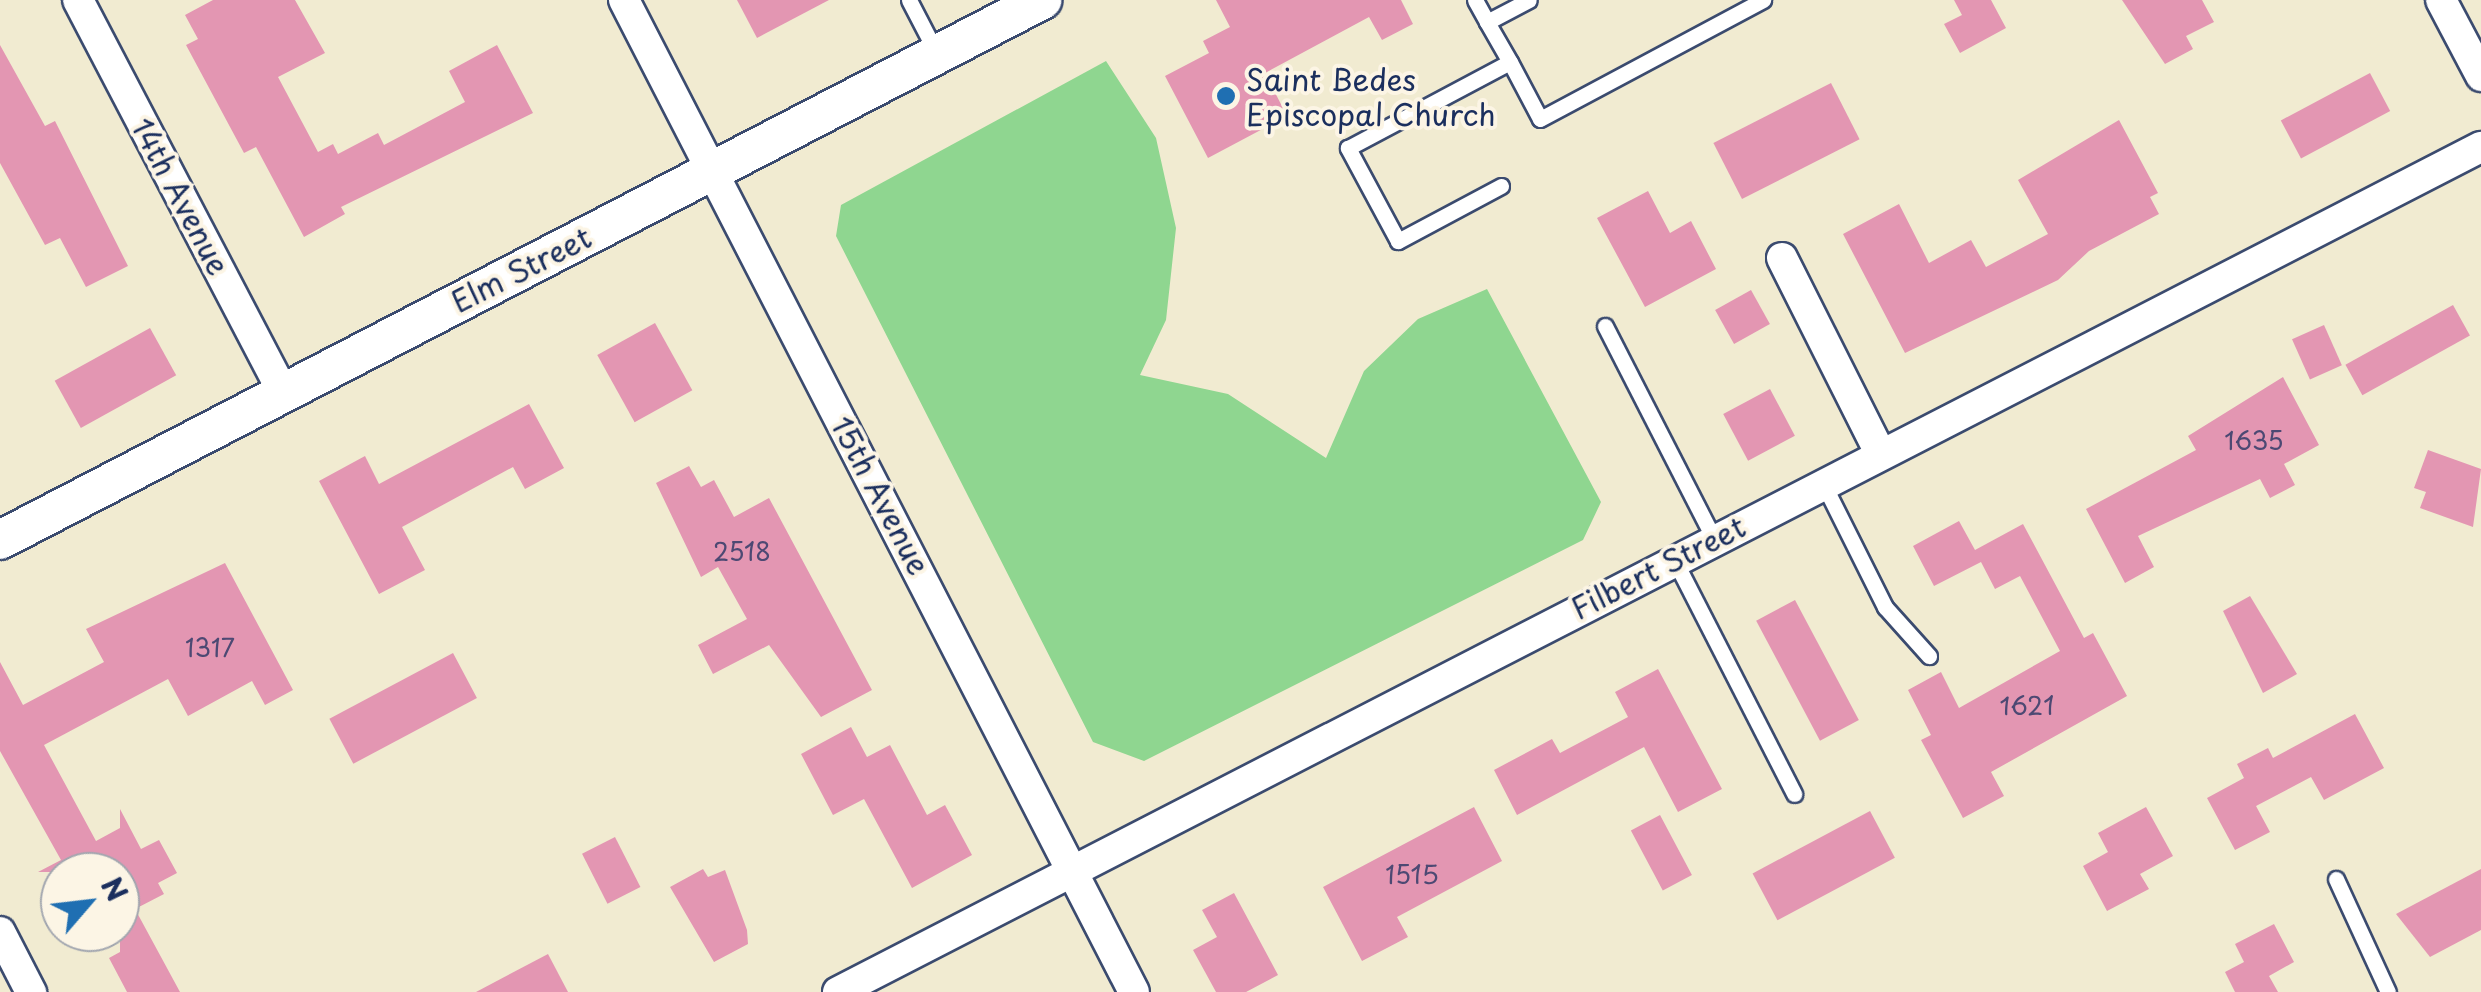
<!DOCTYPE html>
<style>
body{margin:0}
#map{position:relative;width:2481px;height:992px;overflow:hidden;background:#f1ebd1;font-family:"Playpen Sans",sans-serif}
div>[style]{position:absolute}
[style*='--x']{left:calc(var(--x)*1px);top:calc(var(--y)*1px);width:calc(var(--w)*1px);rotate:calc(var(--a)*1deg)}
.green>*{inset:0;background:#8fd690}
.building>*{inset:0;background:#e396b2;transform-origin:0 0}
.roads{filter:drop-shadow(2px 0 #3b4b6f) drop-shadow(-2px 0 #3b4b6f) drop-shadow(0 2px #3b4b6f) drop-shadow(0 -2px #3b4b6f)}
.service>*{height:15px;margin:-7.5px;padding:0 7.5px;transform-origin:7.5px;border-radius:7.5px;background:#fff}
.minor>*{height:30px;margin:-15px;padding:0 15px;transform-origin:15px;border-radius:15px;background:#fff}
.tertiary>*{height:38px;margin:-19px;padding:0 19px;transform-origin:19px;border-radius:19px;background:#fff}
.dots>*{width:28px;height:28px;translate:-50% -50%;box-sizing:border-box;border:5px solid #fcf5e5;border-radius:50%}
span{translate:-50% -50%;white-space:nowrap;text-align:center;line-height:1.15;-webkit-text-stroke:8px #fcf5e5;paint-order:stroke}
.number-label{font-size:25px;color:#4d4973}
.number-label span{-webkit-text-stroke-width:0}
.poi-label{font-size:30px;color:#1b2f5e}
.left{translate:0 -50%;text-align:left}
.street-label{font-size:30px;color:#1b2f5e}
.north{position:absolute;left:40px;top:852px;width:100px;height:100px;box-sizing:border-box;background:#fcf5e5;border:2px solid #a2a6af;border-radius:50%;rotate:62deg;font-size:28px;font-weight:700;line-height:40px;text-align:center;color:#1b2f5e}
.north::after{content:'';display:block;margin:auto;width:35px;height:45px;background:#1f6fb2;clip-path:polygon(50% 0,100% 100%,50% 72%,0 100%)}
</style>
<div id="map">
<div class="green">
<div style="clip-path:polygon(1106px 61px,1156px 138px,1176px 228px,1166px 320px,1140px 375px,1228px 394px,1326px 458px,1364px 371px,1418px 319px,1487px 289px,1601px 502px,1583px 540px,1144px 761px,1093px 742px,836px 236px,841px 205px)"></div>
</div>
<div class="building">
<div style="clip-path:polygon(213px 0,295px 0,325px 53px,278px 77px,318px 152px,333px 144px,338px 154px,378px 133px,384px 145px,465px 102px,449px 71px,497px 45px,533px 113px,341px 207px,345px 214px,304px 237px,256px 147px,244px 153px,186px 45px,198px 39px,185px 15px)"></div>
<div style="clip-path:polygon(737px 0,829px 0,757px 38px)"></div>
<div style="clip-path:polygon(1216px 0,1401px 0,1413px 24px,1382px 40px,1369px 17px,1265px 73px,1287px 116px,1208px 158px,1165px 76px,1209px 53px,1203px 41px,1230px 27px)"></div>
<div style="clip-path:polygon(1954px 0,1991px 0,2006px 28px,1960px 53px,1944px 24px,1962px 15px)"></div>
<div style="clip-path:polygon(2122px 0,2202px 0,2214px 22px,2186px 36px,2193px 49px,2165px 64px)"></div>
<div style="clip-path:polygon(0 45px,45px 126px,55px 121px,128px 266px,86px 287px,60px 238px,45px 245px,0 163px)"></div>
<div style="left:2370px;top:73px;width:43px;height:101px;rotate:62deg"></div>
<div style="left:1831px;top:83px;width:63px;height:132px;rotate:63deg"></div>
<div style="clip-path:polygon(2119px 120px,2158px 193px,2150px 197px,2159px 214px,2089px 251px,2058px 280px,1905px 353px,1843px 234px,1899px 204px,1929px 263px,1971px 240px,1986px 267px,2048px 234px,2018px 180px)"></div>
<div style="clip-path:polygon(1648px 191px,1670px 233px,1691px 221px,1716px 269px,1645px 307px,1597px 218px)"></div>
<div style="left:1751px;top:290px;width:39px;height:41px;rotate:61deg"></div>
<div style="left:2453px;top:305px;width:35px;height:123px;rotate:61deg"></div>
<div style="left:655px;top:323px;width:77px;height:66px;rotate:61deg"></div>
<div style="left:2324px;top:325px;width:44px;height:35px;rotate:66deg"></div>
<div style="left:150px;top:328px;width:54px;height:109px;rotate:61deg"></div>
<div style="clip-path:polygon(2283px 377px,2319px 445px,2284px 464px,2295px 485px,2270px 498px,2260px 479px,2138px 536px,2154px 567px,2125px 583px,2086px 509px,2196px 450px,2188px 436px)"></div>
<div style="left:1770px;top:389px;width:53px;height:53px;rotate:62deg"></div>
<div style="clip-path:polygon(529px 404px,564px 468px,525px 489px,513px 467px,402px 527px,425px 570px,379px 594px,319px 481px,365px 456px,379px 484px)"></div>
<div style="clip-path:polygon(2428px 450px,2481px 469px,2473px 527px,2420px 508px,2426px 492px,2414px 488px)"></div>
<div style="clip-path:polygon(689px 466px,701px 487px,714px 480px,734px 517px,769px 498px,872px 690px,821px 717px,769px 645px,713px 674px,698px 645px,747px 619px,718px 567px,701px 577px,656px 483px)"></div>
<div style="clip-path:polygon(1959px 521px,1975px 550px,2023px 524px,2084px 638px,2093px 633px,2127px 696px,1991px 772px,2004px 796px,1963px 818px,1921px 740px,1931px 735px,1908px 690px,1941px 672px,1959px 708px,2060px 651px,2020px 576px,1995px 589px,1981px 562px,1934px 586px,1913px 546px)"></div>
<div style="clip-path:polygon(225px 563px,293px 690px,265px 705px,252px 681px,188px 716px,168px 679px,44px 745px,96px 841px,120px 828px,120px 809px,141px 849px,159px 840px,177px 873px,158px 883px,164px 894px,135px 909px,180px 992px,127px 992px,109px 958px,120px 952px,120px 872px,38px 872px,61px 860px,0 751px,0 662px,23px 705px,104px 662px,86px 629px)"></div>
<div style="clip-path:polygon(2250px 596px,2297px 674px,2263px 693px,2223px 611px)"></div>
<div style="left:1795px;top:600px;width:136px;height:44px;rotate:62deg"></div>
<div style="left:453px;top:653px;width:51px;height:140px;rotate:62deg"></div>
<div style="clip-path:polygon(1658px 669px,1722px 789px,1678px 812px,1644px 747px,1517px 815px,1494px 770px,1552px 739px,1560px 753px,1628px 717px,1615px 692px)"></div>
<div style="clip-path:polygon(2355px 714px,2384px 768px,2324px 800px,2311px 777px,2256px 806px,2270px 832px,2235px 850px,2207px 798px,2244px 778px,2237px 764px,2268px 748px,2273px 758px)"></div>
<div style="clip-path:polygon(851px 727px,867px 757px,890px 745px,927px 815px,945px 805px,972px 855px,912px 888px,864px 799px,833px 815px,801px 754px)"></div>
<div style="clip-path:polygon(1474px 807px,1502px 861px,1397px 917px,1408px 937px,1362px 961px,1323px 887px)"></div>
<div style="clip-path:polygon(2146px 807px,2173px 856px,2140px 874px,2149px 889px,2107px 911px,2083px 866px,2108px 852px,2098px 833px)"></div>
<div style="left:1870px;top:811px;width:53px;height:133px;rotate:62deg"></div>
<div style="left:1660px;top:815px;width:68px;height:33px;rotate:62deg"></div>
<div style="left:615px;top:837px;width:56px;height:37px;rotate:63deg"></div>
<div style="clip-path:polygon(703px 869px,708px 877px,725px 870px,747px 930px,748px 944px,714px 962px,670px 887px)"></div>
<div style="clip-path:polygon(2481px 869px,2481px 930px,2430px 957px,2396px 914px)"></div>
<div style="clip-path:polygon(1234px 893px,1278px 975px,1246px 992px,1216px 992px,1193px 950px,1217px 937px,1202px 910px)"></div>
<div style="clip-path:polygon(2274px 924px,2294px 962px,2269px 976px,2278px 992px,2235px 992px,2225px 972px,2244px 962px,2235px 944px)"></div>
<div style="clip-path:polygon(548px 954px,568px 992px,476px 992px)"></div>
</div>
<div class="roads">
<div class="service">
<div style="--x:909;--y:0;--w:61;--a:62.6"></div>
<div style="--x:1475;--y:0;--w:25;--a:61"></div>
<div style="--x:1510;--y:62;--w:64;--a:62.2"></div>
<div style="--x:1540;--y:119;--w:253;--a:-28.1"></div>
<div style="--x:1501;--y:186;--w:117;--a:151.9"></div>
<div style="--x:1398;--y:241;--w:106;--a:-118.3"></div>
<div style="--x:1348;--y:148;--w:183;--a:-28"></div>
<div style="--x:1510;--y:62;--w:46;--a:-119.9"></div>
<div style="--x:1487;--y:22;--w:47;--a:-27.6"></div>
<div style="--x:1605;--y:326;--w:239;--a:62.9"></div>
<div style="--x:1823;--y:483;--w:139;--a:63.4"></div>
<div style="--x:1885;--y:607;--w:66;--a:48.1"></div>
<div style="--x:1674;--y:559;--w:264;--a:62.9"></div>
<div style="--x:2336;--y:879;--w:124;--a:65.3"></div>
</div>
<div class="minor">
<div style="--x:78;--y:0;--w:442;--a:62.4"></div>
<div style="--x:624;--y:0;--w:1115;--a:62.79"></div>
<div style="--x:2441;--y:0;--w:86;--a:62.2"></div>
<div style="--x:1782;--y:258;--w:218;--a:63.3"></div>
<div style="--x:0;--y:932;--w:68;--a:62.7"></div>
<div style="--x:838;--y:992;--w:1848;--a:-27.22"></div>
</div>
<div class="tertiary">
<div style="--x:0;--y:540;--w:1174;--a:-27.39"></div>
</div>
</div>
<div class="dots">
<div style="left:1226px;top:96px;background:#1f6fb2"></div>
</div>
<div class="number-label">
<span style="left:2254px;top:440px">1635</span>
<span style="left:742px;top:551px">2518</span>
<span style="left:210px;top:647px">1317</span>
<span style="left:2027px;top:705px">1621</span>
<span style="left:1412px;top:874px">1515</span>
</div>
<div class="poi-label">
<span class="left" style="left:1246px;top:96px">Saint Bedes<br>Episcopal Church</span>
</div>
<div class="street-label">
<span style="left:181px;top:196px;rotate:62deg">14th Avenue</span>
<span style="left:521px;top:269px;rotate:-27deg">Elm Street</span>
<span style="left:881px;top:495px;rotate:62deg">15th Avenue</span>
<span style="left:1658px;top:567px;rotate:-27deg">Filbert Street</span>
</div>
<div class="north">N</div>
</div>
